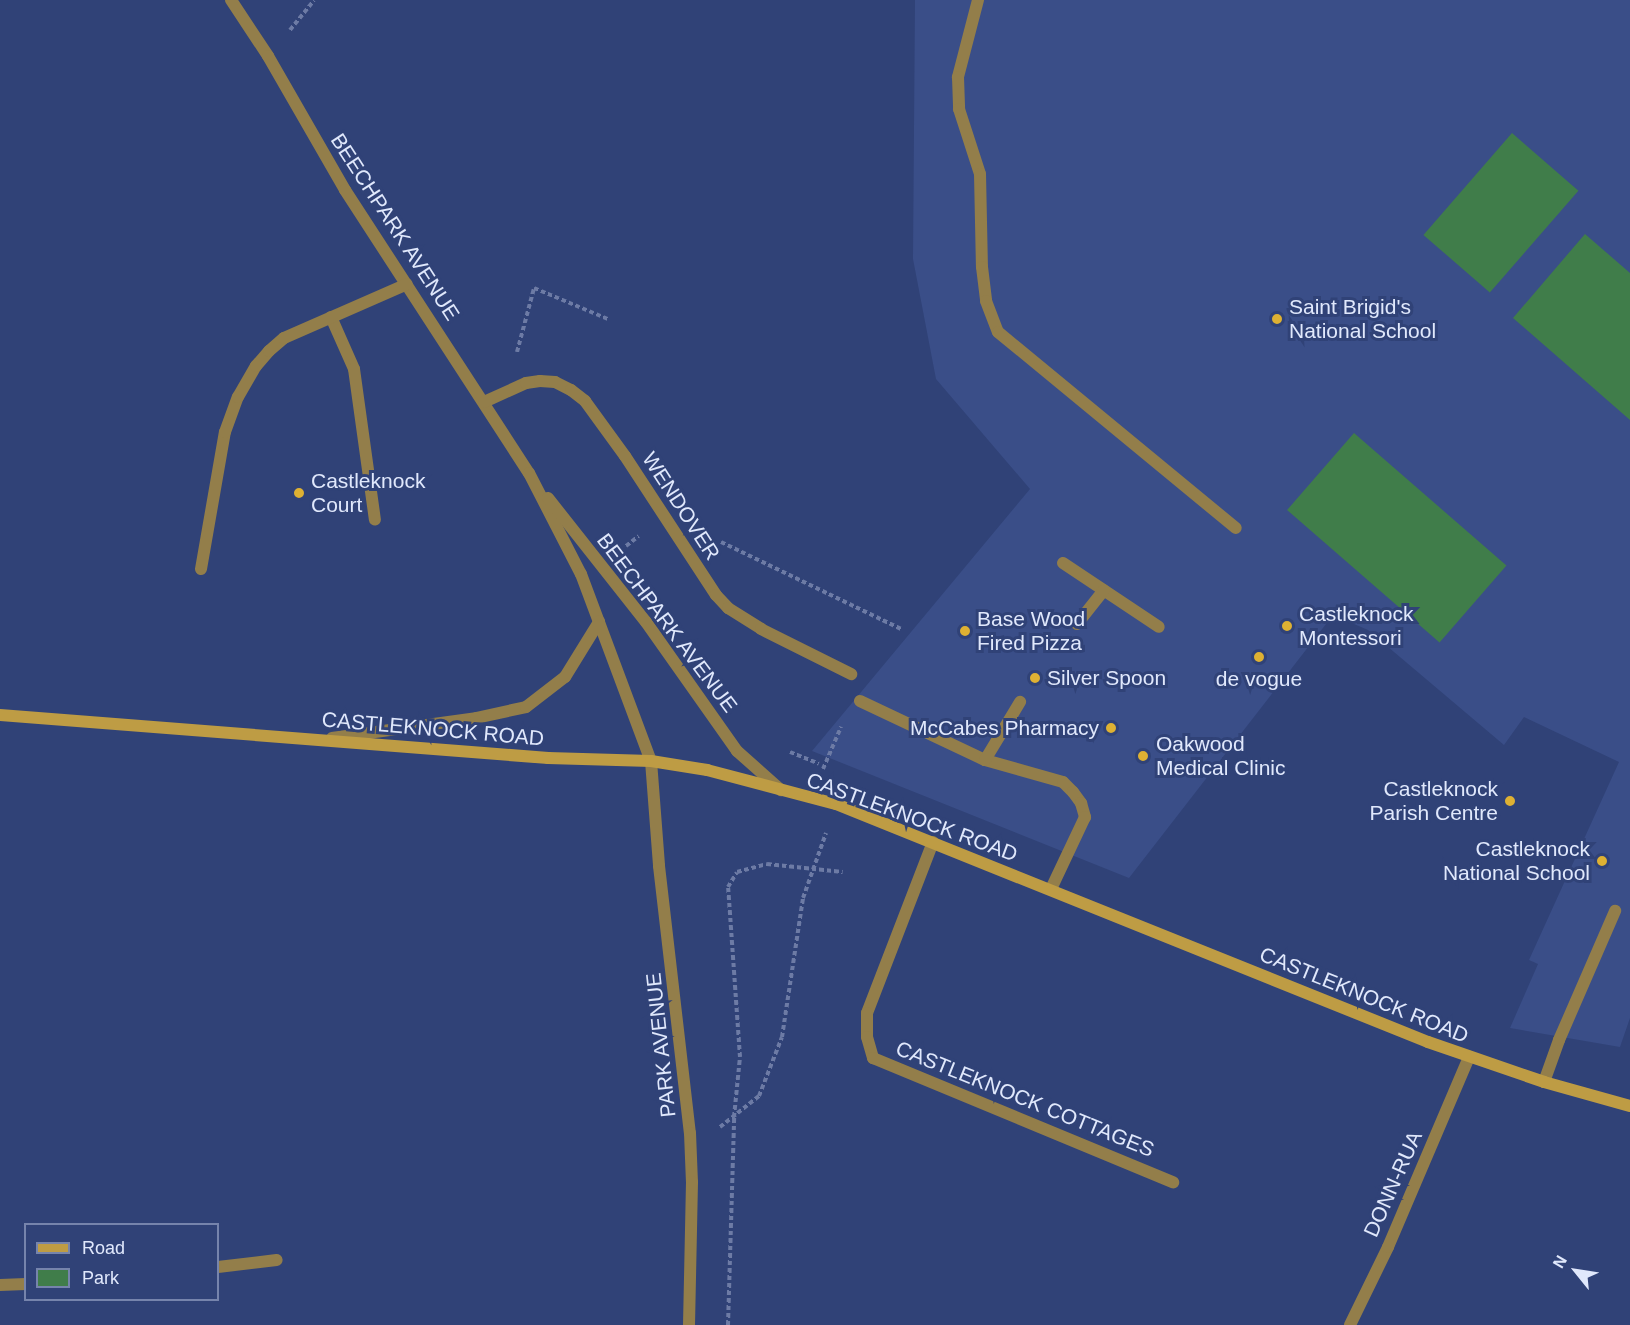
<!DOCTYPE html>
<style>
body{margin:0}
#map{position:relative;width:1630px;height:1325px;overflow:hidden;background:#304277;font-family:Arial,sans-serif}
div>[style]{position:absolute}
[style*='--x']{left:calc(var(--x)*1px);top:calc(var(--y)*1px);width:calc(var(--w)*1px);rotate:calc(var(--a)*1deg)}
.built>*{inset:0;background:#3a4e88}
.green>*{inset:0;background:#407d4a;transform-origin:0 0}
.path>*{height:4px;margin-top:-2px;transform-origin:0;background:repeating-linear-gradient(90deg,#6d7ba5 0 4.5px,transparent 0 7.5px)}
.lane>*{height:12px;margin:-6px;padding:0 6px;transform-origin:6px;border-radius:6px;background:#937e4a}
.street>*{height:12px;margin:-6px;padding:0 6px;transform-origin:6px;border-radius:6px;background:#937e4a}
.secondary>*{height:12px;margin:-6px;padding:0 6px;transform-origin:6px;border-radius:6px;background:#be9c44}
.dots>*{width:16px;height:16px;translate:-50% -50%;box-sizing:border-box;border:3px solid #304277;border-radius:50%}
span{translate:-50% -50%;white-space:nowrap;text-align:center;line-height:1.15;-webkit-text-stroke:6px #304277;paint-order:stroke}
.street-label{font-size:21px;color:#e0e8fc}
.poi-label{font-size:21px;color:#e0e8fc}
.left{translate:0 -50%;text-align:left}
.right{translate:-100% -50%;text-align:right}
.legend{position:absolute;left:24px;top:1223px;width:195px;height:78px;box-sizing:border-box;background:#304277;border:2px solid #7684ac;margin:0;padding:8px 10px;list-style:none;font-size:18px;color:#e0e8fc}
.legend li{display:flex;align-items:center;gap:12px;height:30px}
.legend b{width:30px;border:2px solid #7684ac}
.north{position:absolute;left:1546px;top:1241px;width:60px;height:60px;-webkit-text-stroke:4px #304277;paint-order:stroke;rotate:300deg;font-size:16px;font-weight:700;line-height:24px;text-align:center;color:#e0e8fc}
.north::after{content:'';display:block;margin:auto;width:21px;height:27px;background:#e0e8fc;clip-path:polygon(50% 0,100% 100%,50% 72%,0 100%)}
</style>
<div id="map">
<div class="built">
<div style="clip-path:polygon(915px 0,1630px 0,1630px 1018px,1620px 1047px,1510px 1028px,1538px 964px,1529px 960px,1619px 762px,1524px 717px,1504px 745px,1368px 630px,1333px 615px,1129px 878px,812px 751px,1030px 489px,936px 379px,913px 259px)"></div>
</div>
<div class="green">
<div style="left:1512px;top:133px;width:88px;height:135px;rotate:41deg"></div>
<div style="clip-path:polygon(1585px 234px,1630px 273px,1630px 420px,1513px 318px)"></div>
<div style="left:1354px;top:433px;width:202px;height:102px;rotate:41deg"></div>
</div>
<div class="path">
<div style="--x:290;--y:30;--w:38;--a:-51"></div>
<div style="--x:517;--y:352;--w:66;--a:-75.1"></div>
<div style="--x:534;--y:288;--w:82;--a:22.8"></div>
<div style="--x:721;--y:542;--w:202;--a:25.8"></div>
<div style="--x:626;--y:546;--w:16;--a:-38"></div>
<div style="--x:790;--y:752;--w:31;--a:22"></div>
<div style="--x:823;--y:769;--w:46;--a:-66.8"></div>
<div style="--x:720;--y:1127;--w:50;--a:-38.5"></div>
<div style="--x:759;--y:1096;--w:63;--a:-68.7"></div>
<div style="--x:782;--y:1037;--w:141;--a:-81.4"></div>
<div style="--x:803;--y:898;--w:69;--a:-70.5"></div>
<div style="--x:728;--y:1325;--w:208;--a:-88.3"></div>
<div style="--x:734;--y:1117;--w:60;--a:-84.3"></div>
<div style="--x:740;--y:1057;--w:170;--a:-94"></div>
<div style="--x:728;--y:887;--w:17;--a:-59"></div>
<div style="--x:737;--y:872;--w:31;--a:-15"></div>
<div style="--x:767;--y:864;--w:76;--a:6"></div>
</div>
<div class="lane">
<div style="--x:978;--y:0;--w:80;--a:104.6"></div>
<div style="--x:958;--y:77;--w:32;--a:88"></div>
<div style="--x:959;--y:109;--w:68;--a:72.1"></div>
<div style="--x:980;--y:174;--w:93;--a:88.8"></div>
<div style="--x:982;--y:267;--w:34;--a:83"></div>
<div style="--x:986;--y:301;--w:33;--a:69"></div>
<div style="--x:998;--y:332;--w:308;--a:39.5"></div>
<div style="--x:1063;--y:563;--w:115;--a:33.7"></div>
<div style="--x:1077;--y:624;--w:43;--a:-51.5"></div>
<div style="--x:860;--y:701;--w:138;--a:25.3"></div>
<div style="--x:985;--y:760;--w:81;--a:15.8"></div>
<div style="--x:1063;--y:782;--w:14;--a:45"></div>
<div style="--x:1073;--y:792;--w:14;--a:54"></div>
<div style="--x:1081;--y:803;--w:15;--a:74"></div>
<div style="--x:1085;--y:817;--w:80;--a:115.3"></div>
<div style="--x:985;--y:760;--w:68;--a:-58.9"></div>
<div style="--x:933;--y:842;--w:183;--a:111.1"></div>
<div style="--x:867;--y:1013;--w:24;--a:90"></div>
<div style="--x:867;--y:1037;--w:22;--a:74"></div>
<div style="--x:873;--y:1058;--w:325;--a:22.5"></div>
<div style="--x:1544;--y:1082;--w:45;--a:-70.3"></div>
<div style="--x:1559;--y:1040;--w:141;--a:-66.5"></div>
</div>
<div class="street">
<div style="--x:231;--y:0;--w:67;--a:56.5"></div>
<div style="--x:268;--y:56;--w:155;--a:60.1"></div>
<div style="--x:345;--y:190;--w:338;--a:57"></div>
<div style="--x:529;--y:473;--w:114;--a:62.8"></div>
<div style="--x:581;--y:574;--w:200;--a:69.5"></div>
<div style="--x:651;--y:761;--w:105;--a:85.6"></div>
<div style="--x:659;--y:866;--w:269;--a:83.4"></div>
<div style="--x:690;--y:1133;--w:49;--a:87.7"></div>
<div style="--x:692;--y:1182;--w:143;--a:91.2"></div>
<div style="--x:331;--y:317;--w:57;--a:66.1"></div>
<div style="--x:354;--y:369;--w:152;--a:82.1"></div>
<div style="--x:484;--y:402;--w:46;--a:-24.3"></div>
<div style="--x:526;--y:383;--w:14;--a:-8"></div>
<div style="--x:540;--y:381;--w:15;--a:4"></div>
<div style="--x:555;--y:382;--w:18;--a:27"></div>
<div style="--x:571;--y:390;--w:18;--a:38"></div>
<div style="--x:585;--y:401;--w:68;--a:54"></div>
<div style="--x:625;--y:456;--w:166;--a:56.8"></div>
<div style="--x:716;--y:595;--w:18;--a:47"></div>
<div style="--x:728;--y:608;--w:39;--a:32"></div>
<div style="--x:761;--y:629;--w:101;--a:26.6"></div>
<div style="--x:548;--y:498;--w:158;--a:51.7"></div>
<div style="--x:646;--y:622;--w:158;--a:54.8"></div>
<div style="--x:737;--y:751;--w:59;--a:41.6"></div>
<div style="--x:201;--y:569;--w:139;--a:-80.1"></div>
<div style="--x:225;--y:432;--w:37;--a:-70"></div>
<div style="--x:238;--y:397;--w:36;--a:-60"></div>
<div style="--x:256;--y:366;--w:20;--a:-49"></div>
<div style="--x:269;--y:351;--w:20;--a:-41"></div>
<div style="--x:284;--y:338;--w:134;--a:-23.7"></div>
<div style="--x:332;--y:738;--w:145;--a:-7.9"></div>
<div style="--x:476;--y:718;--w:51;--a:-12.4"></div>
<div style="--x:526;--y:707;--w:49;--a:-37.6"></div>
<div style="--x:565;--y:677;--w:65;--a:-58.3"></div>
<div style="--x:218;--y:1267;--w:59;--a:-6.8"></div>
<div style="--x:0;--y:1285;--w:26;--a:-2"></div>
<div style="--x:1350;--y:1325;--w:87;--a:-64"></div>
<div style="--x:1388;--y:1247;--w:207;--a:-66.9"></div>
</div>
<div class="secondary">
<div style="--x:0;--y:715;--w:550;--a:4.49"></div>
<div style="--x:548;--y:758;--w:103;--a:1.7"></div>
<div style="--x:651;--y:761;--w:57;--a:9.1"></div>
<div style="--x:707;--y:770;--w:133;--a:14.8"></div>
<div style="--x:836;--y:804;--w:638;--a:21.9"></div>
<div style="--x:1428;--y:1042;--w:123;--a:19"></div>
<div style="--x:1544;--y:1082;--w:89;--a:15.6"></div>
</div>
<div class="dots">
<div style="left:1277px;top:319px;background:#deb133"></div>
<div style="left:299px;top:493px;background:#deb133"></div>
<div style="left:1287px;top:626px;background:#deb133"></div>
<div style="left:965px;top:631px;background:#deb133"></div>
<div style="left:1259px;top:657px;background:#deb133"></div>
<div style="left:1035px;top:678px;background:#deb133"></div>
<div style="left:1111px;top:728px;background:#deb133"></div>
<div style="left:1143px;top:756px;background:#deb133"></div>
<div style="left:1510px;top:801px;background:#deb133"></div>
<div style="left:1602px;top:861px;background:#deb133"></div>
</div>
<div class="street-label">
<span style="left:395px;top:227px;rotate:57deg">BEECHPARK AVENUE</span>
<span style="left:681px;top:506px;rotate:57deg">WENDOVER</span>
<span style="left:667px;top:623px;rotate:53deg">BEECHPARK AVENUE</span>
<span style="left:433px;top:729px;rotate:5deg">CASTLEKNOCK ROAD</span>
<span style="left:912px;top:817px;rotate:20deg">CASTLEKNOCK ROAD</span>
<span style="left:1364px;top:995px;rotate:22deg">CASTLEKNOCK ROAD</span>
<span style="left:661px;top:1045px;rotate:-96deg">PARK AVENUE</span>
<span style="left:1025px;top:1099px;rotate:22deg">CASTLEKNOCK COTTAGES</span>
<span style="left:1393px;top:1184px;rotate:-66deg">DONN-RUA</span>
</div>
<div class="poi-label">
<span class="left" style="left:1289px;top:319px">Saint Brigid's<br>National School</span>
<span class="left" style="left:311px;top:493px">Castleknock<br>Court</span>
<span class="left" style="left:1299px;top:626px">Castleknock<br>Montessori</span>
<span class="left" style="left:977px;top:631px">Base Wood<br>Fired Pizza</span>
<span class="left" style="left:1047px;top:678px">Silver Spoon</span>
<span style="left:1259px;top:679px">de vogue</span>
<span class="right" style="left:1099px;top:728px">McCabes Pharmacy</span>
<span class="left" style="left:1156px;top:756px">Oakwood<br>Medical Clinic</span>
<span class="right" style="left:1498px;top:801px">Castleknock<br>Parish Centre</span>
<span class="right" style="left:1590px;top:861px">Castleknock<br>National School</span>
</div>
<ul class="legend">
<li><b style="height:8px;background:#be9c44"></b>Road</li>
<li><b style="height:16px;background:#407d4a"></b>Park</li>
</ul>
<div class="north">N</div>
</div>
